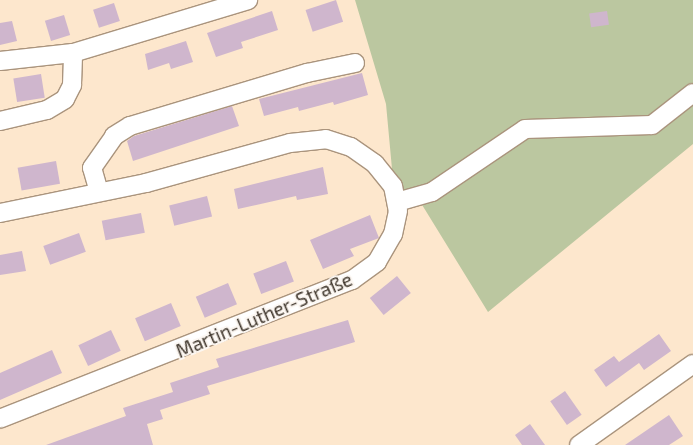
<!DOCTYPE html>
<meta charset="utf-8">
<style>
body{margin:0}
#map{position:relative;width:693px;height:445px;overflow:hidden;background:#fde7cd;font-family:"Exo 2",sans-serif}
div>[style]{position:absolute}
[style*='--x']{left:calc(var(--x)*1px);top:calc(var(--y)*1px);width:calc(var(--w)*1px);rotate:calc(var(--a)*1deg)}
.green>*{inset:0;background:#bbc7a0}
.building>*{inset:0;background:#cfb6cd;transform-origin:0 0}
.roads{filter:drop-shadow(1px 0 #aa947d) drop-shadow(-1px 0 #aa947d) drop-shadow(0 1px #aa947d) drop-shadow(0 -1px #aa947d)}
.minor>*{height:18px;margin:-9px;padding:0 9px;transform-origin:9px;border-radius:9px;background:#fff}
span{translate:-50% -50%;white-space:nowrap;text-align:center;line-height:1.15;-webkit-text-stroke:4px #fcf7f2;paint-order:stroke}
.street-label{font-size:19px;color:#3f362c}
</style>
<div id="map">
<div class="green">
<div style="clip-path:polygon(355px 0,693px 0,693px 144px,488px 312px,416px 195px,407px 198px,392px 169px,386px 104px)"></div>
</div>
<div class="building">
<div style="left:336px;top:0;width:23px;height:32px;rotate:72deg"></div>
<div style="left:114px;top:3px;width:19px;height:22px;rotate:72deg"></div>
<div style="clip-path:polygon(272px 11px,278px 30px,241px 42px,243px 48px,216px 57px,207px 33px)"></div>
<div style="left:607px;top:11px;width:14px;height:18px;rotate:82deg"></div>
<div style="left:64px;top:15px;width:21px;height:20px;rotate:73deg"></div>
<div style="clip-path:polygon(12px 21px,17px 41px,0 45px,0 23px)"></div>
<div style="clip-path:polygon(186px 41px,193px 62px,171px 69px,169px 63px,148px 70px,145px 54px)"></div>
<div style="clip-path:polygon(362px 73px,368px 95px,334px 105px,333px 102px,299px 111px,298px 107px,264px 116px,259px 99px)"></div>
<div style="left:41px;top:74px;width:24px;height:28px;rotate:81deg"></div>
<div style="clip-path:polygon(232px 106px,239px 126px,133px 161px,127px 141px,134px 136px)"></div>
<div style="left:56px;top:161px;width:23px;height:39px;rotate:80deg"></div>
<div style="clip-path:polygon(323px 167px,328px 194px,297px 200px,296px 196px,238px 209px,234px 189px)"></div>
<div style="left:207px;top:196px;width:21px;height:39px;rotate:76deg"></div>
<div style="left:141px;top:213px;width:20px;height:40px;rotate:79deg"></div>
<div style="clip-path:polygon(370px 215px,379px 238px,350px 249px,354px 256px,323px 269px,310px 240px)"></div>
<div style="left:79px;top:233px;width:20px;height:38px;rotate:70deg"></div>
<div style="clip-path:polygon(22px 251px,26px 271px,0 275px,0 255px)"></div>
<div style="left:286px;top:261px;width:22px;height:35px;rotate:69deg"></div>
<div style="left:397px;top:276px;width:22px;height:35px;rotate:51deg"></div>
<div style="left:228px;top:283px;width:23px;height:35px;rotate:67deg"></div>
<div style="left:171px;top:303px;width:25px;height:39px;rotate:67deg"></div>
<div style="clip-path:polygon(348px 320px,355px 342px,207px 386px,210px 394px,160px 410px,163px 419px,147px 424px,153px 445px,46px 445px,126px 416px,123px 408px,173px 392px,170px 383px,219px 367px,216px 359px)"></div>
<div style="left:111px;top:330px;width:23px;height:36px;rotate:65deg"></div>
<div style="clip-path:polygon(659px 334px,671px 351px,644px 370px,639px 363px,606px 387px,594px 370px,614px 356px,619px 362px)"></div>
<div style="clip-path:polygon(52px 350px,62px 373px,0 400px,0 373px)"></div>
<div style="left:565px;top:391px;width:29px;height:18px;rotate:55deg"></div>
<div style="clip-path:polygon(669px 415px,683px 436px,669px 445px,625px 445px)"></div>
<div style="clip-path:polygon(530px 424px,545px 445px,522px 445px,515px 435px)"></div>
</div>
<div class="roads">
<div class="minor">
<div style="--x:0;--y:61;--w:73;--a:-6.3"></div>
<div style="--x:73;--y:53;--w:183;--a:-16.8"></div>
<div style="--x:0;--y:121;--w:48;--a:-13.2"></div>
<div style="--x:47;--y:110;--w:21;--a:-31"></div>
<div style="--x:65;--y:99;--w:16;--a:-63"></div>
<div style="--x:72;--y:85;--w:32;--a:-88"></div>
<div style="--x:99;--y:192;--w:25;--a:-106"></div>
<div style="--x:92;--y:168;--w:39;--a:-55"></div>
<div style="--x:114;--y:136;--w:19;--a:-32"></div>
<div style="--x:130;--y:126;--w:185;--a:-16.7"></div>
<div style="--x:307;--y:73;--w:49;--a:-11.8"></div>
<div style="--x:397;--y:202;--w:36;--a:-16"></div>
<div style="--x:432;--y:192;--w:112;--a:-34.1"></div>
<div style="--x:525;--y:129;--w:127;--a:-1.8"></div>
<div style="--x:652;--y:125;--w:52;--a:-38"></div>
<div style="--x:0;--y:213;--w:149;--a:-11.6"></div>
<div style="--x:146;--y:183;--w:149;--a:-15.5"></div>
<div style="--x:290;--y:143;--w:36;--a:-6"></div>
<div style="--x:326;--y:139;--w:26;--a:18"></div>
<div style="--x:351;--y:147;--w:29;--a:35"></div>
<div style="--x:375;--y:164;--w:28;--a:51"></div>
<div style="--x:393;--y:186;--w:25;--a:79"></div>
<div style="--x:398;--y:211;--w:24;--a:102"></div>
<div style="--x:393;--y:234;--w:32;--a:120"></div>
<div style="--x:377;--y:262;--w:31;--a:144"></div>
<div style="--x:352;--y:280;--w:378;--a:158.5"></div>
<div style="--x:579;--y:445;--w:140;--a:-35.4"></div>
</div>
</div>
<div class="street-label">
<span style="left:264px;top:315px;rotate:-23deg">Martin-Luther-Straße</span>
</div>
</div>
